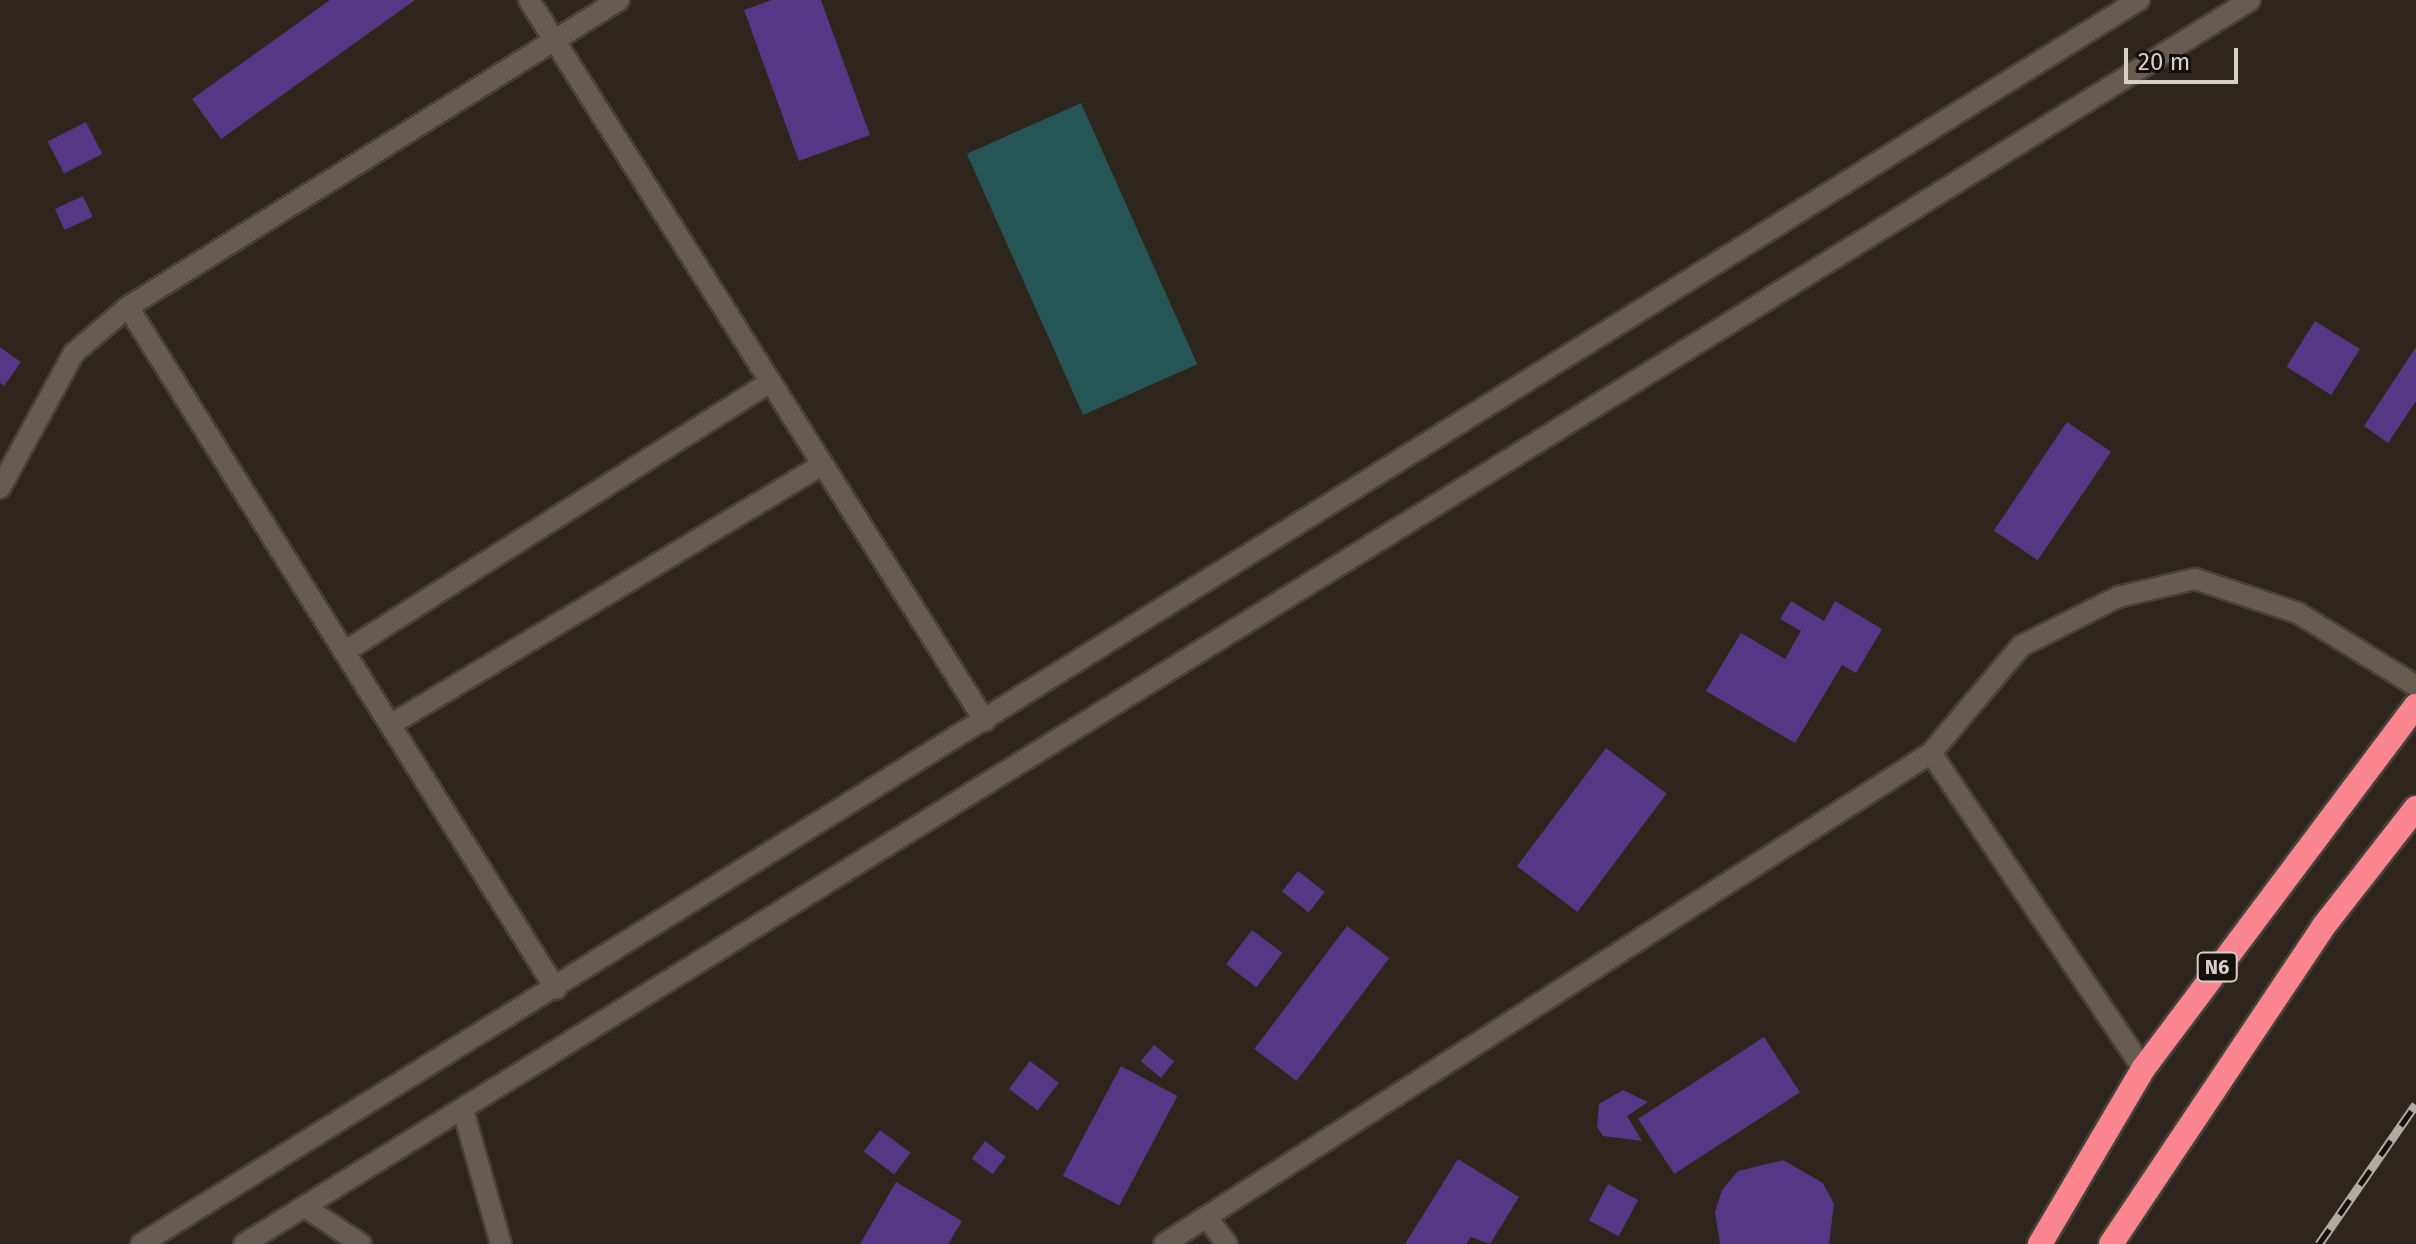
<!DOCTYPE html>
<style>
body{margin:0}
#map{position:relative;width:2416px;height:1244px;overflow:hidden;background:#2e261c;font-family:"Fira Sans",sans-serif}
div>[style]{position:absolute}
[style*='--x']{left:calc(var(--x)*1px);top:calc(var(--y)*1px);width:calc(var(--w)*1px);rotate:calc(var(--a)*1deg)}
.water>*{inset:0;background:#265556;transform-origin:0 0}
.building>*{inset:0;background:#543785;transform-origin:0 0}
.roads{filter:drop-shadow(2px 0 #484139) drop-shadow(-2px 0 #484139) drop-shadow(0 2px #484139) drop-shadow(0 -2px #484139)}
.minor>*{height:20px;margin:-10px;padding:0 10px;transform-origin:10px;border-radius:10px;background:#665c51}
.highway>*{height:24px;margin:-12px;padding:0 12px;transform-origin:12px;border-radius:12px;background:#fc8690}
.rail>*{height:9px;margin-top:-4.5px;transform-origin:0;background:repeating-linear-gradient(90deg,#13100b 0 18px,#b0aaa3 0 36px);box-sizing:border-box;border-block:2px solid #b0aaa3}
span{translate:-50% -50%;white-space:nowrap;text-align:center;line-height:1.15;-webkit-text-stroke:6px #13100b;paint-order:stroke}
.shield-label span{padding:2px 6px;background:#13100b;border:2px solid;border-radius:6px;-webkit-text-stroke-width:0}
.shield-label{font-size:20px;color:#d6d0ca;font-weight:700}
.scale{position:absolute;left:2124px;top:48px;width:114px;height:36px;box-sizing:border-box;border:4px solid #d6d0ca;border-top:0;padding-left:10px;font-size:24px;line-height:28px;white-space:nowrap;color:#d6d0ca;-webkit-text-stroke:6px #13100b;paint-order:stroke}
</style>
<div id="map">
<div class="water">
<div style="left:1081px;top:103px;width:286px;height:125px;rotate:66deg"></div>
</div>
<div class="building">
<div style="clip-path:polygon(330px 0,415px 0,221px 139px,192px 99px)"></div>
<div style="clip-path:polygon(772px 0,821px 0,870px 135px,799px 161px,744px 10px)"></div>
<div style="left:86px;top:122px;width:36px;height:43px;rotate:63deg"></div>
<div style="left:83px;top:196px;width:23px;height:31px;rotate:65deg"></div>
<div style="left:2315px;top:321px;width:53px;height:54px;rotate:32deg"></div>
<div style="clip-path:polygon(0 347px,21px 362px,4px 386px,0 383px)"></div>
<div style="clip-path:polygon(2416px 347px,2416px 401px,2388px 443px,2364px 426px)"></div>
<div style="left:2067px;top:422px;width:53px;height:131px;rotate:34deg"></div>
<div style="clip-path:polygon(1791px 601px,1824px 621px,1835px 601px,1882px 629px,1856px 673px,1842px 665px,1795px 743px,1706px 691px,1741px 633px,1785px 659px,1801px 631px,1780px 619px)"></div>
<div style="left:1606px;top:748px;width:76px;height:148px;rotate:37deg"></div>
<div style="left:1298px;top:871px;width:34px;height:26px;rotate:38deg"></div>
<div style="left:1347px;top:926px;width:53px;height:154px;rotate:37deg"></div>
<div style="left:1252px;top:930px;width:38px;height:43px;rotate:37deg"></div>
<div style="left:1764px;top:1037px;width:66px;height:150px;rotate:57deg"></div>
<div style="left:1154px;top:1045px;width:26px;height:21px;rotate:39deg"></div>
<div style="left:1030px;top:1061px;width:36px;height:35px;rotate:37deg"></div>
<div style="left:1121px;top:1066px;width:64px;height:124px;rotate:28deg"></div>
<div style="clip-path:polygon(1623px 1090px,1648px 1102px,1627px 1116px,1642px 1141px,1603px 1136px,1597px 1127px,1599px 1104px)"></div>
<div style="left:880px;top:1130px;width:38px;height:27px;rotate:37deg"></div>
<div style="left:985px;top:1141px;width:26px;height:22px;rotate:37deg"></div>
<div style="clip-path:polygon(1458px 1159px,1519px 1197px,1490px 1244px,1471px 1237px,1466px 1244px,1405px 1244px)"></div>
<div style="clip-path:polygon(1783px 1160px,1823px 1183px,1834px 1204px,1829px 1244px,1720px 1244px,1715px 1212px,1722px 1190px,1738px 1171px)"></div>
<div style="clip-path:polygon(896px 1182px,962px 1221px,948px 1244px,860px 1244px)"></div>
<div style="left:1608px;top:1184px;width:34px;height:41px;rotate:28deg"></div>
</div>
<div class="roads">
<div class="minor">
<div style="--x:529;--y:0;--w:853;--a:57.69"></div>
<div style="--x:128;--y:307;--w:805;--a:57.89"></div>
<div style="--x:0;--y:488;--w:154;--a:-61.3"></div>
<div style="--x:74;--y:353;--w:71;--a:-40.4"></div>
<div style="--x:128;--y:307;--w:579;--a:-32.02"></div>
<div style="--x:344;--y:652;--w:501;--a:-32.36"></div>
<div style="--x:390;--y:725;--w:502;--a:-31.06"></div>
<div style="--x:1931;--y:753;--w:381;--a:56.1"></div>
<div style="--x:463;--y:1110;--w:139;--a:74.2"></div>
<div style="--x:305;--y:1207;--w:67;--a:33.5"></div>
<div style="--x:1206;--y:1217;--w:34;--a:52"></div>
<div style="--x:141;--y:1244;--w:2354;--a:-31.91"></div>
<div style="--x:244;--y:1244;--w:2360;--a:-31.8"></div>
<div style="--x:1164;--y:1244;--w:911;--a:-32.63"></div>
<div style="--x:1931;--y:753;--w:140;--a:-49.9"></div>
<div style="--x:2021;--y:646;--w:109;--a:-26.8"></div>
<div style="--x:2118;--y:597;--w:79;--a:-13.2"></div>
<div style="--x:2195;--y:579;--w:108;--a:18.3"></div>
<div style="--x:2298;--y:613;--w:139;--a:31.7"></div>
</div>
<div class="highway">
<div style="--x:2040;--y:1244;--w:203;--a:-59.5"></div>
<div style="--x:2143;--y:1069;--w:454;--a:-53.1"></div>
<div style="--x:2111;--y:1244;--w:381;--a:-56.2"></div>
<div style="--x:2323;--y:927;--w:151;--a:-52"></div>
</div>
</div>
<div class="rail">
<div style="--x:2319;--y:1244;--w:170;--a:-55.3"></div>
</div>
<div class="shield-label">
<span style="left:2217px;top:967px">N6</span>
</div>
<div class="scale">20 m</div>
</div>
